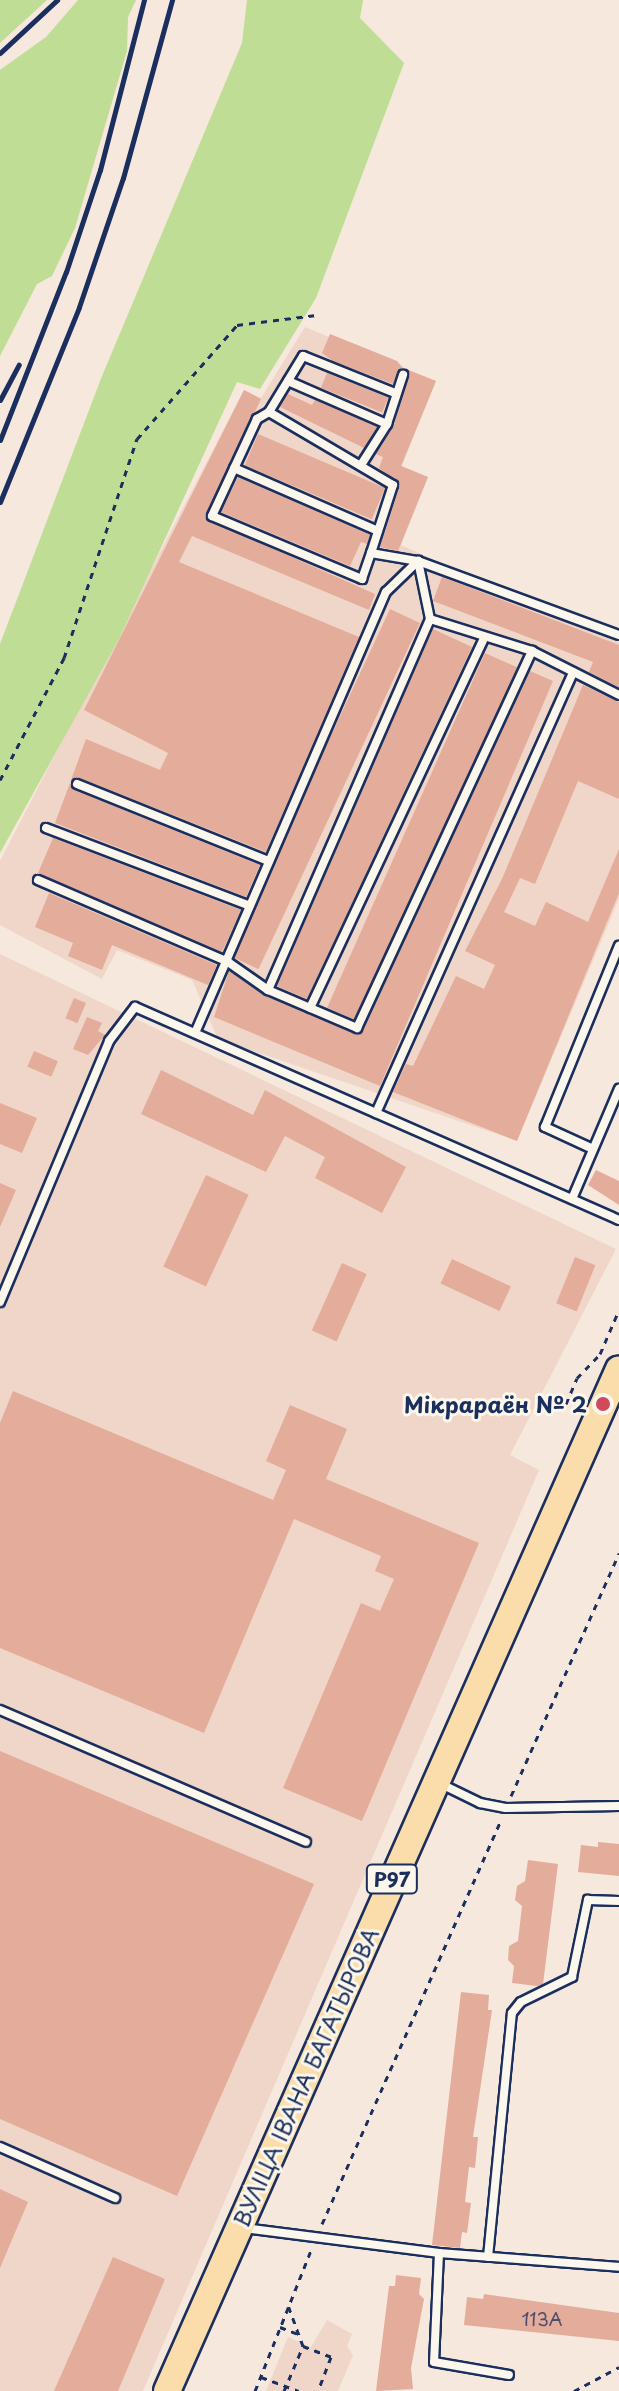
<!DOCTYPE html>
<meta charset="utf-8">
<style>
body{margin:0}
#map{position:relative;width:619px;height:2391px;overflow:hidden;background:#f6e8dc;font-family:"Playpen Sans",sans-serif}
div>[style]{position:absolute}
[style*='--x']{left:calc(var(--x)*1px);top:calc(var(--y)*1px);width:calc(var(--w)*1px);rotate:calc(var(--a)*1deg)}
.built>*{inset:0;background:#f0d6c8}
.green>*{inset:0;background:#bfdd95}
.building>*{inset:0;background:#e3ac9b;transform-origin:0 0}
.path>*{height:3px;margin-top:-1.5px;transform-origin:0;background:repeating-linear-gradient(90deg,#1b2f5e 0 6px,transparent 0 12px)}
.roads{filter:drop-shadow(2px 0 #1b2f5e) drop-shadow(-2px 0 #1b2f5e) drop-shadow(0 2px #1b2f5e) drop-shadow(0 -2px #1b2f5e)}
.lane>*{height:8px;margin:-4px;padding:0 4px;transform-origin:4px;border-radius:4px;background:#fbf7ec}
.primary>*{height:26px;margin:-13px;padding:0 13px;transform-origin:13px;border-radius:13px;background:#faddab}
.rail>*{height:5px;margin:-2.5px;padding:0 2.5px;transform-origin:2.5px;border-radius:2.5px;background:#1b2f5e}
.dots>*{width:22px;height:22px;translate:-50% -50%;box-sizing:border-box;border:4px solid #fbf7ec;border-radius:50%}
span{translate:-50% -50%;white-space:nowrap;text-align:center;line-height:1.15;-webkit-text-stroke:6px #fbf7ec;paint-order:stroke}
.number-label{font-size:18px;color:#4d4e6d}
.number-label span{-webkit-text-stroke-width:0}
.shield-label span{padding:2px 6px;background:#fbf7ec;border:2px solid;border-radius:6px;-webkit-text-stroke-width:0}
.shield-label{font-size:20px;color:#1b2f5e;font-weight:700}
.poi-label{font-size:22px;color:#1b2f5e;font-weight:700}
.right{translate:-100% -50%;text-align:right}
.street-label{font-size:22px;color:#1b2f5e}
</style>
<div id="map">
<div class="built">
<div style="clip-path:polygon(305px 327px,436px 381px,402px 466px,428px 477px,401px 545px,619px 642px,619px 899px,517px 1141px,218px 1039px,192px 980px,117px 950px,102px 979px,0 925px,0 861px,244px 390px,261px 398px)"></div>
<div style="clip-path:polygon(0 954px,616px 1249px,510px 1455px,539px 1470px,143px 2391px,0 2391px)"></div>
<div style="clip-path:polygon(327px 2320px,352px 2334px,347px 2346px,353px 2355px,338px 2391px,266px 2391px,288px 2337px,311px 2347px)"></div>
</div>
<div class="green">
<div style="clip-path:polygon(0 0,47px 0,0 43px)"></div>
<div style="clip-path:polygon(78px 0,136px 0,128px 17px,127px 51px,75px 228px,52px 276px,37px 284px,0 356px,0 70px,46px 37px)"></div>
<div style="clip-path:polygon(247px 0,363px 0,360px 18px,404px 63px,316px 298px,260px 389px,237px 382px,119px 639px,0 853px,0 644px,102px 376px,242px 43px)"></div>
</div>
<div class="building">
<div style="clip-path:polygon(330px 334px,397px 361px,403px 368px,393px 384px,333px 361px,322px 353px)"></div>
<div style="clip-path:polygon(408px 370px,436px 381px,401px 466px,428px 477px,398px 551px,380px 547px,400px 485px,379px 468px,383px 457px,376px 454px,394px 426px)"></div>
<div style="left:327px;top:373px;width:66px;height:16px;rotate:22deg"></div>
<div style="clip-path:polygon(244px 390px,261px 399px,206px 519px,375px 594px,369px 610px,192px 536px,179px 562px,359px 637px,266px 852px,80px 778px,71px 780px,86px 739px,160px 770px,168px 753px,84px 710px)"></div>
<div style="clip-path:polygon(288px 394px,312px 405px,315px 400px,377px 427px,364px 448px,280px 407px)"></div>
<div style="left:258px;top:434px;width:138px;height:34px;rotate:23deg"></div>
<div style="clip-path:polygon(238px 477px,370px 535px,367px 544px,361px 542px,350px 566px,221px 512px)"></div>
<div style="clip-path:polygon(442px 577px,619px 645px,619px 687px,589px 672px,593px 662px,433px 601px)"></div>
<div style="left:390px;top:609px;width:33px;height:382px;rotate:25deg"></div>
<div style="clip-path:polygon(433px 629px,472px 647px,307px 999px,277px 986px)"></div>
<div style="left:485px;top:653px;width:35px;height:388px;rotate:24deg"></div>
<div style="clip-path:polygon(530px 671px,553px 681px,380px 1086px,214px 1017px,229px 971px,265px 996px,362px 1033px)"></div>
<div style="clip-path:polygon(583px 685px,619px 702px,619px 799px,578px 781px,535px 884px,520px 878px,504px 912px,535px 926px,546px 902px,588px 922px,619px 849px,619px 893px,517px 1141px,393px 1092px,406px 1064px,413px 1066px,456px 976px,484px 989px,495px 965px,465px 951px,502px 879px)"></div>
<div style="clip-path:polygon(70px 783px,74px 790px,260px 865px,246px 897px,55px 823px)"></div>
<div style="clip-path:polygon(53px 838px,241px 910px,222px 952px,38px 873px)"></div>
<div style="clip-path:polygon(49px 893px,217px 965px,208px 985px,112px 945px,102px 970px,68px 956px,73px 943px,35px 927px)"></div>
<div style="left:74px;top:998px;width:13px;height:22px;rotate:23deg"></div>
<div style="clip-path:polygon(87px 1017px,102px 1023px,98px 1031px,105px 1035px,88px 1055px,73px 1049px)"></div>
<div style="left:34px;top:1051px;width:26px;height:17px;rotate:23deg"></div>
<div style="clip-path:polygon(161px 1070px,253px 1115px,265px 1090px,406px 1167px,382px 1213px,315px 1178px,325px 1157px,285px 1136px,266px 1172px,141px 1114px)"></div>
<div style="clip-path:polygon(0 1103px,37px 1118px,22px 1153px,0 1144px)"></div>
<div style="clip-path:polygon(596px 1170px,619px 1181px,619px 1205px,588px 1185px)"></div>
<div style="left:206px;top:1175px;width:47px;height:101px;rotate:25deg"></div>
<div style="clip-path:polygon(0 1183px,16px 1190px,0 1227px)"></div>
<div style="left:575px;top:1257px;width:22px;height:50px;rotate:22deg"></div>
<div style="left:452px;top:1259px;width:65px;height:27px;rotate:25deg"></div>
<div style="left:342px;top:1263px;width:27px;height:74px;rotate:24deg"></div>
<div style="clip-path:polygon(13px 1391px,273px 1500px,286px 1470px,266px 1461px,290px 1405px,347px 1429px,326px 1479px,479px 1543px,362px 1821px,283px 1788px,361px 1603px,380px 1611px,394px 1579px,375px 1571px,381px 1556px,294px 1519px,204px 1733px,0 1648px,0 1423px)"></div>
<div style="clip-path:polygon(0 1751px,314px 1884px,177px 2196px,0 2119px)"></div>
<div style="clip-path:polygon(598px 1842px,619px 1844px,619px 1876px,578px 1872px,581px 1845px,598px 1847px)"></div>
<div style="clip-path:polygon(528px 1860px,558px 1864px,543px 1984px,537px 1986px,512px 1983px,514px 1966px,508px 1960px,509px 1946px,518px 1941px,522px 1906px,515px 1900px,517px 1886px,525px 1881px)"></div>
<div style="clip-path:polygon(461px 1992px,489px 1995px,488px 2010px,492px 2010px,473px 2137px,478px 2137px,475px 2168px,469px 2167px,465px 2202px,471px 2203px,467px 2233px,462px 2232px,460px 2248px,432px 2245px)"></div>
<div style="clip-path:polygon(0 2189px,28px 2202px,0 2268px)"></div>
<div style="clip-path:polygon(113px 2257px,165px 2279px,118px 2391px,54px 2391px)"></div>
<div style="clip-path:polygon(396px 2275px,421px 2278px,419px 2294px,424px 2299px,411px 2368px,413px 2389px,376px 2391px,389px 2286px,395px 2286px)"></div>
<div style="clip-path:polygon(484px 2294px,619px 2313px,619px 2341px,464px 2325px,467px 2297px,483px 2299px)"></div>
</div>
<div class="path">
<div style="--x:0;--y:780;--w:138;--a:-62.3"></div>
<div style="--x:64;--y:658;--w:231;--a:-71.6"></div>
<div style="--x:137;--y:439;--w:152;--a:-48.7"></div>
<div style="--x:237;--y:325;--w:80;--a:-7.2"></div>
<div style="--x:566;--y:1404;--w:28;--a:-67"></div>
<div style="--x:577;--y:1378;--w:33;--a:-46"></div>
<div style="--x:600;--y:1354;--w:48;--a:-66.6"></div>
<div style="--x:511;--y:1796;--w:266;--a:-66"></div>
<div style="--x:322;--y:2224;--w:444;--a:-66.1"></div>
<div style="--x:280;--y:2327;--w:19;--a:21"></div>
<div style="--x:303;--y:2346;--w:30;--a:21"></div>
<div style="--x:331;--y:2357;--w:36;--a:111"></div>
<div style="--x:261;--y:2377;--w:40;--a:20.2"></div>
<div style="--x:255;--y:2391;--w:152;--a:-68.3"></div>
<div style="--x:284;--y:2391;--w:49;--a:-67.1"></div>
<div style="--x:303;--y:2346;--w:44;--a:-110.1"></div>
<div style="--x:574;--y:2391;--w:51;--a:-28.1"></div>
</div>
<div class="roads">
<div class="lane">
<div style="--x:288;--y:381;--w:108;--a:23.5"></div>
<div style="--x:395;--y:393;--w:99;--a:-158.1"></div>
<div style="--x:303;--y:356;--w:66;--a:121.3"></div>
<div style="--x:269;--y:412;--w:14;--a:150"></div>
<div style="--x:257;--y:419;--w:107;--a:114.9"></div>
<div style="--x:212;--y:516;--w:163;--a:22.8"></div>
<div style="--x:362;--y:579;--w:28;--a:-71"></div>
<div style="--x:371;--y:553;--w:48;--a:9.7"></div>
<div style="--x:418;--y:561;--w:214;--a:20.2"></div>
<div style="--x:269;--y:412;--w:144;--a:30.5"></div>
<div style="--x:393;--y:485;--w:71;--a:107.9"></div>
<div style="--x:361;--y:465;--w:49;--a:-57.6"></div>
<div style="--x:387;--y:424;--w:52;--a:-71.9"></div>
<div style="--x:234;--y:468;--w:157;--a:23.6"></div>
<div style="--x:418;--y:561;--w:59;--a:78.3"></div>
<div style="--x:430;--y:619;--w:107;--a:17.4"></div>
<div style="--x:532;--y:651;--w:97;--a:26.8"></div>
<div style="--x:77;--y:784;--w:207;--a:21.9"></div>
<div style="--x:46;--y:828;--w:218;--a:20.9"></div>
<div style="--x:38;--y:880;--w:207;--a:23.3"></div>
<div style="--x:228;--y:962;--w:49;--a:35"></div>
<div style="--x:268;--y:990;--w:97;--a:23.1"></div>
<div style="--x:357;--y:1028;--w:416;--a:-65.1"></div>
<div style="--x:268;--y:990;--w:405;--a:-66.4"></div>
<div style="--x:310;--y:1008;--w:409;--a:-64.8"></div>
<div style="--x:195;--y:1033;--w:481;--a:-66.6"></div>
<div style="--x:386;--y:592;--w:45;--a:-44.1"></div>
<div style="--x:376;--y:1113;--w:483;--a:-65.9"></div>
<div style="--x:593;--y:1149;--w:53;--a:-155.4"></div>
<div style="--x:545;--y:1127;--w:196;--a:-67.8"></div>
<div style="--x:572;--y:1199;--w:120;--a:-66.9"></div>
<div style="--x:0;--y:1302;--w:283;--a:-67.3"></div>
<div style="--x:109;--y:1041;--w:43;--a:-52.6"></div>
<div style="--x:135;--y:1007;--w:529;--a:23.75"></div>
<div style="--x:0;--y:1710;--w:333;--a:23.3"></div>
<div style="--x:439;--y:1783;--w:46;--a:26"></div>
<div style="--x:480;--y:1803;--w:26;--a:11"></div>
<div style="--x:506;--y:1808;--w:113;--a:-1"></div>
<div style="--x:0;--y:2147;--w:126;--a:23.9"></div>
<div style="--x:244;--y:2228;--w:197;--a:7.3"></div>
<div style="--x:439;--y:2253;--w:181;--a:4.4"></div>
<div style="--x:439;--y:2253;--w:109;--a:92.6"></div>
<div style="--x:434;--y:2362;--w:76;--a:9.8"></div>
<div style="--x:488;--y:2257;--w:245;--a:-84.4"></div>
<div style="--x:512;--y:2013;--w:14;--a:-51"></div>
<div style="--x:521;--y:2002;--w:57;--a:-26.1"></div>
<div style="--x:572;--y:1977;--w:79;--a:-78.3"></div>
<div style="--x:588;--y:1900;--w:31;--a:2"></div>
</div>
<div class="primary">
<div style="--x:167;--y:2391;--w:1117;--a:-66.14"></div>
</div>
</div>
<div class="rail">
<div style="--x:0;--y:53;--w:78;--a:-42.9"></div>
<div style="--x:0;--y:400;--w:40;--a:-62"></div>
<div style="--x:0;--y:440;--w:180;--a:-68.6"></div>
<div style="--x:66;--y:272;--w:108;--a:-71.6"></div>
<div style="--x:100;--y:170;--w:176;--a:-75.5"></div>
<div style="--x:0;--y:502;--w:210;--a:-67.9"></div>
<div style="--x:79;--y:307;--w:136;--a:-71.2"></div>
<div style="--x:123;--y:178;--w:185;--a:-74.6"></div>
</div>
<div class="dots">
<div style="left:603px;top:1404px;background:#d1495b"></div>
</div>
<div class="number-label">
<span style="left:542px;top:2319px">113А</span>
</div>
<div class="shield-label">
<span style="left:392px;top:1879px">Р97</span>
</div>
<div class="poi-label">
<span class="right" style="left:587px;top:1404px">Мікрараён № 2</span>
</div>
<div class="street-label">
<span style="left:305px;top:2077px;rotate:-66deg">ВУЛІЦА ІВАНА БАГАТЫРОВА</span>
</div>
</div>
